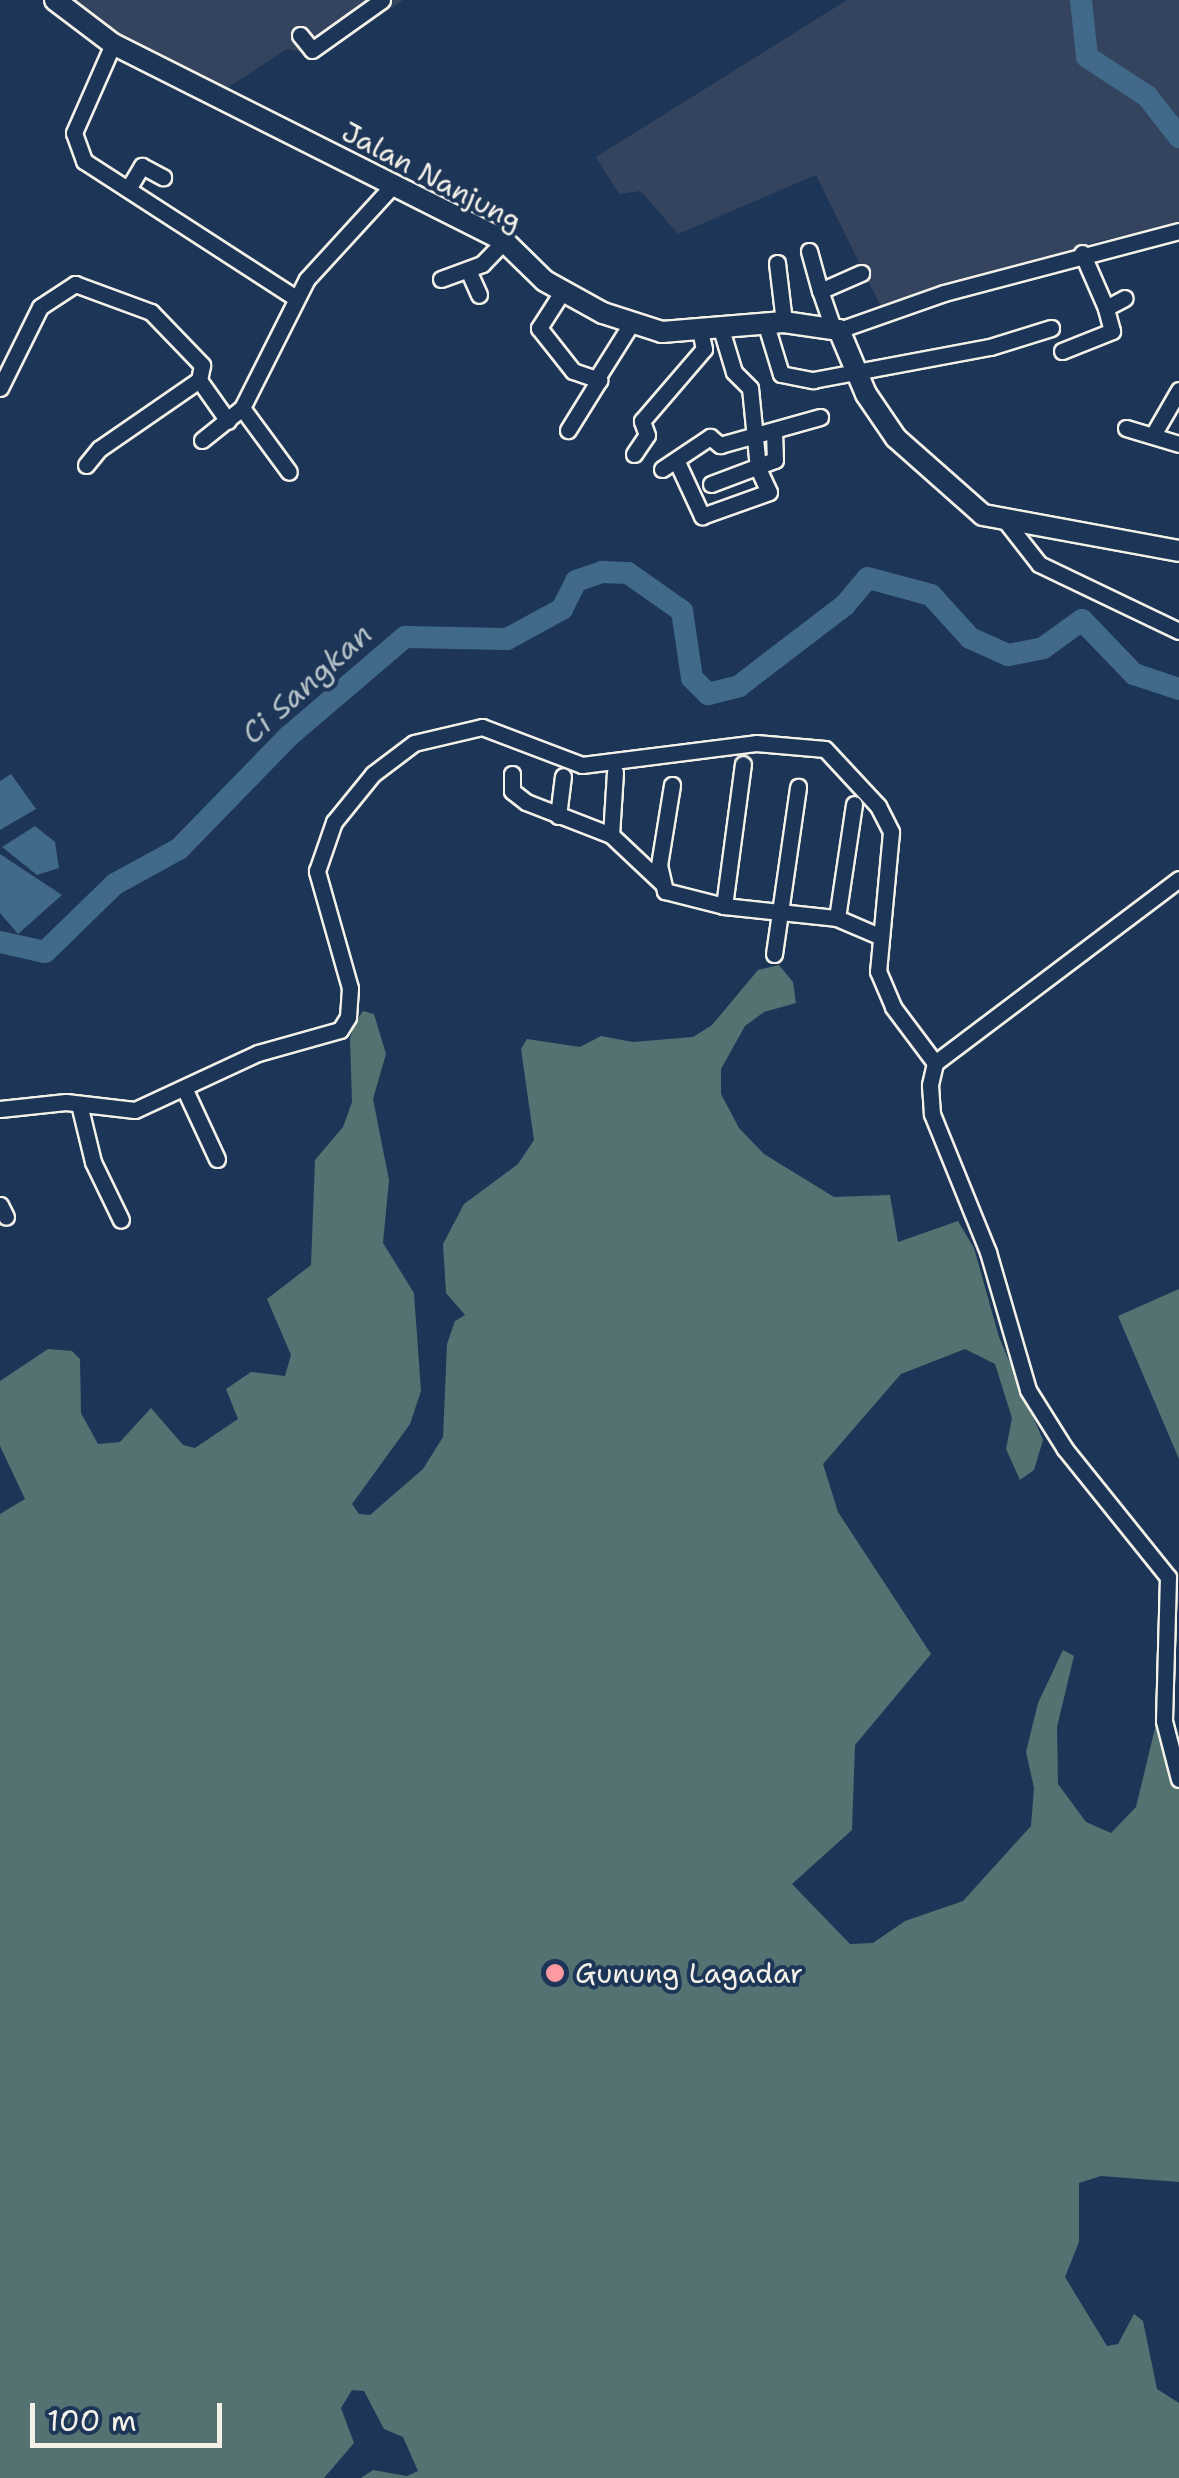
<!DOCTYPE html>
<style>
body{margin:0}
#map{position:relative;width:1179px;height:2478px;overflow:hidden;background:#1d3557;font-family:"Shantell Sans",sans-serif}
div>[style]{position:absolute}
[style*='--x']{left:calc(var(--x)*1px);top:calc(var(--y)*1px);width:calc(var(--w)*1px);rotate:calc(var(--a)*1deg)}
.built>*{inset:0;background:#34445f}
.green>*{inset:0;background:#537271}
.water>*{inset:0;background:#416989}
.river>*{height:22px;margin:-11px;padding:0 11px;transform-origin:11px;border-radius:11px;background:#416989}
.roads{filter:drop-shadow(2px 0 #f4f1e8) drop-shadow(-2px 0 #f4f1e8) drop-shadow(0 2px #f4f1e8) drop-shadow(0 -2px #f4f1e8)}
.minor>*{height:15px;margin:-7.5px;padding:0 7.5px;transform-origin:7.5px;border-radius:7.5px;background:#1d3557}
.major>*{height:20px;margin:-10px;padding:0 10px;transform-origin:10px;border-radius:10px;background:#1d3557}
.dots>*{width:28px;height:28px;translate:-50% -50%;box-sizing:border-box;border:5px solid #1d3557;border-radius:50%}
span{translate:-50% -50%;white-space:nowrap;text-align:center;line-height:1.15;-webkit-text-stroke:8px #1d3557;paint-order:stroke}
.street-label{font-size:28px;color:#f4f1e8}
.poi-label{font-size:28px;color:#f4f1e8}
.left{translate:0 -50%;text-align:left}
.water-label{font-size:30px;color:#b5c1c7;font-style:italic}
.scale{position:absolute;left:30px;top:2403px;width:192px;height:45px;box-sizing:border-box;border:5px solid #f4f1e8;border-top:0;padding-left:12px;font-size:30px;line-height:35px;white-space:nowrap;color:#f4f1e8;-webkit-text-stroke:8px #1d3557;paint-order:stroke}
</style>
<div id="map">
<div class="built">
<div style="clip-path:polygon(72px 0,403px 0,322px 56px,287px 49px,224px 90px,135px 45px)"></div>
<div style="clip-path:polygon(847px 0,1179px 0,1179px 226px,1103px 240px,882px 309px,816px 175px,678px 234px,641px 191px,619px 194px,596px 157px)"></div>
</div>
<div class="green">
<div style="clip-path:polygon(779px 965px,793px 982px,796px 1003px,764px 1012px,745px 1026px,721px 1069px,721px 1094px,739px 1128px,764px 1154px,834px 1197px,890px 1195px,898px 1242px,958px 1221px,974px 1248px,999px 1337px,1043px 1440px,1034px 1470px,1020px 1480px,1006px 1449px,1012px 1418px,995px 1364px,965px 1349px,901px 1374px,823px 1464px,838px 1512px,931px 1654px,855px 1745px,852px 1830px,792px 1884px,850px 1944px,873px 1943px,905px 1921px,963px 1901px,1031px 1826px,1034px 1788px,1026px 1752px,1038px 1703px,1063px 1650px,1074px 1656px,1057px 1727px,1058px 1784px,1086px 1822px,1111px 1833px,1136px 1807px,1156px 1724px,1179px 1784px,1179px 2182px,1101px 2176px,1079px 2183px,1079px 2242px,1065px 2277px,1107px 2346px,1118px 2344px,1134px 2314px,1143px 2321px,1157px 2389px,1179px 2403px,1179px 2478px,361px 2478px,373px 2470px,407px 2476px,418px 2471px,403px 2437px,384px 2429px,364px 2391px,352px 2390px,341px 2408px,354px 2443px,324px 2478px,0 2478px,0 1514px,25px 1499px,0 1446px,0 1381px,48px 1349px,72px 1351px,80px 1359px,81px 1413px,98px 1444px,120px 1442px,151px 1408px,183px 1445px,195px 1448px,238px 1419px,226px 1389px,251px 1372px,285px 1376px,291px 1355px,267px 1299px,311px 1265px,315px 1160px,343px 1127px,352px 1102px,350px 1038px,356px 1021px,363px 1011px,374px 1014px,386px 1054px,373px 1099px,389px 1180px,383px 1243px,414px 1293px,421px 1391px,410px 1424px,352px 1504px,359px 1514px,370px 1515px,423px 1469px,443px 1437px,447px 1344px,455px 1321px,465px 1315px,446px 1293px,443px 1244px,464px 1204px,518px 1164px,534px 1140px,521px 1049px,527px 1039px,580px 1047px,601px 1036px,633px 1042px,693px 1037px,712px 1025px,758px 970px)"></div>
<div style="clip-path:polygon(1179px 1289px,1179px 1459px,1118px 1316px)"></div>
</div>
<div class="water">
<div style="clip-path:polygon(11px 774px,36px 809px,0 830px,0 781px)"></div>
<div style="clip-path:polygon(35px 826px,55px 842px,59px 868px,37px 875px,2px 847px)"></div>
<div style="clip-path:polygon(0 854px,62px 895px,18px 934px,0 913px)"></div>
</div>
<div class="river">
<div style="--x:1081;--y:0;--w:57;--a:84"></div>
<div style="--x:1087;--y:57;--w:72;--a:33"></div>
<div style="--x:1147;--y:96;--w:52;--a:52"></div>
<div style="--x:0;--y:942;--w:46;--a:12.5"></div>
<div style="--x:45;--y:952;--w:98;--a:-44.2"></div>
<div style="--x:115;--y:884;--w:73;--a:-28.7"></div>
<div style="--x:179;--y:849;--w:158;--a:-45.8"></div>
<div style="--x:289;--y:736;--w:153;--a:-40.5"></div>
<div style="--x:405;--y:637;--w:102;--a:1.1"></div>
<div style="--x:507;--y:639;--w:63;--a:-28.6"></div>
<div style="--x:562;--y:609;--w:31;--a:-63"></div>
<div style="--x:576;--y:581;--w:28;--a:-19"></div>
<div style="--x:602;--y:572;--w:26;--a:2"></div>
<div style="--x:628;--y:573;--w:66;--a:35.1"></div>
<div style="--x:682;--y:611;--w:68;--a:81.5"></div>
<div style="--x:692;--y:678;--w:23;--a:45"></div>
<div style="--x:708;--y:694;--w:32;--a:-14"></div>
<div style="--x:739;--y:686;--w:133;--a:-37.4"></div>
<div style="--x:845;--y:605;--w:35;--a:-50"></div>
<div style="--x:868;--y:578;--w:65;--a:15.1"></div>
<div style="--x:931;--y:595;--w:58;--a:47.8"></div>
<div style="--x:970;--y:638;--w:42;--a:24.1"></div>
<div style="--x:1008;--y:655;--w:36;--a:-11"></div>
<div style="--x:1043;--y:648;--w:48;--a:-35.7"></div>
<div style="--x:1082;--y:620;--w:75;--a:46.1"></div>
<div style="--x:1134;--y:674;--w:47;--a:18.4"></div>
</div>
<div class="roads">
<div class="minor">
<div style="--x:300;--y:35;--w:19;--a:51"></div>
<div style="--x:312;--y:50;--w:86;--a:-35.5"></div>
<div style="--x:113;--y:44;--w:97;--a:113.7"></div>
<div style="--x:74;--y:133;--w:30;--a:70"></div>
<div style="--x:84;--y:161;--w:252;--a:32.9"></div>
<div style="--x:128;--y:189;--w:27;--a:-59"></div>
<div style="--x:142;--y:166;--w:24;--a:28"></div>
<div style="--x:809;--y:251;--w:41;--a:74.6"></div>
<div style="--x:1082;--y:253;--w:60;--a:66.4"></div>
<div style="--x:1106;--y:308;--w:21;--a:-28"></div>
<div style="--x:777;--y:263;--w:59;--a:83.2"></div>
<div style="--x:468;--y:270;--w:27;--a:66"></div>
<div style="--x:441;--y:279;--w:44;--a:-20.1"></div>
<div style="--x:482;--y:264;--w:32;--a:-46"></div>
<div style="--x:562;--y:292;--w:43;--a:122.6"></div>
<div style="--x:539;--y:328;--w:55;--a:51.7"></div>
<div style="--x:573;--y:371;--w:28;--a:19"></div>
<div style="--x:599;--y:380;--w:59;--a:121.8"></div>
<div style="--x:766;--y:325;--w:51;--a:73"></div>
<div style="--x:781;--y:374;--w:33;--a:11"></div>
<div style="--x:813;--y:380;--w:180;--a:-10.6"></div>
<div style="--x:990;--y:347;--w:64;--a:-17.3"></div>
<div style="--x:833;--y:328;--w:39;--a:-109"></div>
<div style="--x:820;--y:291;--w:45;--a:-23.7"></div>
<div style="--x:839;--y:330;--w:111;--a:-19.4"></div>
<div style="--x:944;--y:293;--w:243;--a:-14.8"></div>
<div style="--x:1062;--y:351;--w:54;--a:-21.8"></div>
<div style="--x:1112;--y:331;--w:24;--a:-105"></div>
<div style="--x:597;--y:378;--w:64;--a:-57.8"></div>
<div style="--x:0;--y:388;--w:90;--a:-63.7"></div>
<div style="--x:40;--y:307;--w:42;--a:-33.3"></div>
<div style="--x:75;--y:284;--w:81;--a:20.2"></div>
<div style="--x:151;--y:312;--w:74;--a:46.1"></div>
<div style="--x:202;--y:365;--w:15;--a:101"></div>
<div style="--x:242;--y:408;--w:79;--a:53.7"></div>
<div style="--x:1126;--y:428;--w:55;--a:16.8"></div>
<div style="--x:1153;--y:435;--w:52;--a:-60"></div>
<div style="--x:202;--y:440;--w:51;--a:-38.7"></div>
<div style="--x:242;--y:408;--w:144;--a:-63.3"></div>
<div style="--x:307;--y:279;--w:130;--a:-47.5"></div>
<div style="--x:634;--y:454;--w:23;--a:-56"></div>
<div style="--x:647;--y:435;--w:15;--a:-110"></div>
<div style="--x:642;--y:421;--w:95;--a:-49.3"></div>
<div style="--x:704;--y:349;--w:19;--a:-102"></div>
<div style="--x:677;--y:462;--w:60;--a:65.2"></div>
<div style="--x:702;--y:516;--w:71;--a:-19.7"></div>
<div style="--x:769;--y:492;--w:26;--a:-115"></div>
<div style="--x:758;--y:468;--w:80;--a:-95.7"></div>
<div style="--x:750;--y:388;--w:23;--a:-135"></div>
<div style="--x:734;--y:372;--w:45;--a:-106.8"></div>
<div style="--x:86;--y:465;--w:21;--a:-51"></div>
<div style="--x:99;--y:449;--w:121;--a:-34.6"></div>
<div style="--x:199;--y:380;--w:50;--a:54.7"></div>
<div style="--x:662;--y:469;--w:58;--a:-33.7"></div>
<div style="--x:710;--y:437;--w:13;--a:39"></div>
<div style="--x:720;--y:445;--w:104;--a:-15.6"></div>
<div style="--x:711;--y:484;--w:68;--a:-20.6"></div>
<div style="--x:775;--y:460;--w:26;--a:-92"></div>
<div style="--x:1007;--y:523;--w:52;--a:52"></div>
<div style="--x:1039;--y:564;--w:155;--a:25.6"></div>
<div style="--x:615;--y:772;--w:63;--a:93.6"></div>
<div style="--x:611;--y:835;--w:70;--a:43.3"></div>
<div style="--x:512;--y:774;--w:17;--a:90"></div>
<div style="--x:512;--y:791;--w:18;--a:38"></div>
<div style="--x:526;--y:802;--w:91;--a:21.2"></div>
<div style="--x:672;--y:785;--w:81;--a:99.2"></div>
<div style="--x:659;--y:865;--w:27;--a:77"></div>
<div style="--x:665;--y:891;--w:61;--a:14.3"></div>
<div style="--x:724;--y:906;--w:114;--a:6.1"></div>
<div style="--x:837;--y:918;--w:46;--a:23.2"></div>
<div style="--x:558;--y:816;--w:40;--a:-82.9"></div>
<div style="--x:1179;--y:879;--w:306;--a:143"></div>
<div style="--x:935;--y:1063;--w:23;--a:103"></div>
<div style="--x:930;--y:1085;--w:29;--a:86"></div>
<div style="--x:932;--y:1114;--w:149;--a:67.9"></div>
<div style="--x:988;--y:1252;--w:144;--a:73.8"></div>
<div style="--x:1028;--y:1390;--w:70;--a:57.9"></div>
<div style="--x:1065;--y:1449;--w:164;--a:51.2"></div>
<div style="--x:1168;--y:1577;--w:144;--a:91.6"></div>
<div style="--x:1164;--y:1721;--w:60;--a:75.5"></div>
<div style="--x:724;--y:906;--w:143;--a:-82.4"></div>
<div style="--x:837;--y:918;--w:115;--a:-81.5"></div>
<div style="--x:774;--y:954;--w:169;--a:-81.8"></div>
<div style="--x:185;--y:1090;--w:76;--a:65.1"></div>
<div style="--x:79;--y:1104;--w:60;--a:76.4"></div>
<div style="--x:93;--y:1162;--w:64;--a:64.2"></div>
<div style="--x:0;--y:1109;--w:66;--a:-6.1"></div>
<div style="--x:66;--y:1102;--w:69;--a:6.6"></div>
<div style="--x:135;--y:1110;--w:136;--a:-24.9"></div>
<div style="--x:258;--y:1053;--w:85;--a:-15.7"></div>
<div style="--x:340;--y:1030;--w:15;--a:-58"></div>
<div style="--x:348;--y:1017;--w:29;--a:-86"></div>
<div style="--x:350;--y:988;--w:122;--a:-105.8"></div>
<div style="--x:317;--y:871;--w:52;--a:-70.9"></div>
<div style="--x:334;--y:822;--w:62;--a:-50.9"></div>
<div style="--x:373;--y:774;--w:51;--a:-37.1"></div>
<div style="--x:414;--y:743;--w:70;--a:-13.2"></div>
<div style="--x:482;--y:727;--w:107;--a:20.8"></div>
<div style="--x:582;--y:765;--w:175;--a:-7.2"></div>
<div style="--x:756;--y:743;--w:69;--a:5"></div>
<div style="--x:825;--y:749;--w:78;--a:47.1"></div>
<div style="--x:878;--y:806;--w:29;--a:63"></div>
<div style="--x:891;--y:832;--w:140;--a:95.3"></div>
<div style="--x:878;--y:971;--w:39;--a:67"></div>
<div style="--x:893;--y:1007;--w:70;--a:53.1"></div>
<div style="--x:0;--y:1205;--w:13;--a:63"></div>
</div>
<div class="major">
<div style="--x:55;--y:0;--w:73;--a:37.2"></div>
<div style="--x:113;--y:44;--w:438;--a:26.7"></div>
<div style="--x:504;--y:241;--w:57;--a:44.3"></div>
<div style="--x:545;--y:281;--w:66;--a:28.9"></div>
<div style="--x:603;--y:313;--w:62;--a:17.9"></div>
<div style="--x:662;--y:332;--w:122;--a:-4.7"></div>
<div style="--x:784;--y:322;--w:56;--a:8.3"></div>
<div style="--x:839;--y:330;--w:69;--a:67.1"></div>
<div style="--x:866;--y:394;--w:53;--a:55.7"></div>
<div style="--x:896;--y:438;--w:116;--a:41.5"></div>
<div style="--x:983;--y:515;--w:199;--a:10.4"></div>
</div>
</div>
<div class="dots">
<div style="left:555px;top:1973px;background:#ff9aa2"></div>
</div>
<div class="street-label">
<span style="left:432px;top:176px;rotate:28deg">Jalan Nanjung</span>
</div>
<div class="poi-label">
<span class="left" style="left:575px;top:1973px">Gunung Lagadar</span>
</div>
<div class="water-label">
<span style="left:307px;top:684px;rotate:-42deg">Ci Sangkan</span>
</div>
<div class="scale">100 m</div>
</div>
